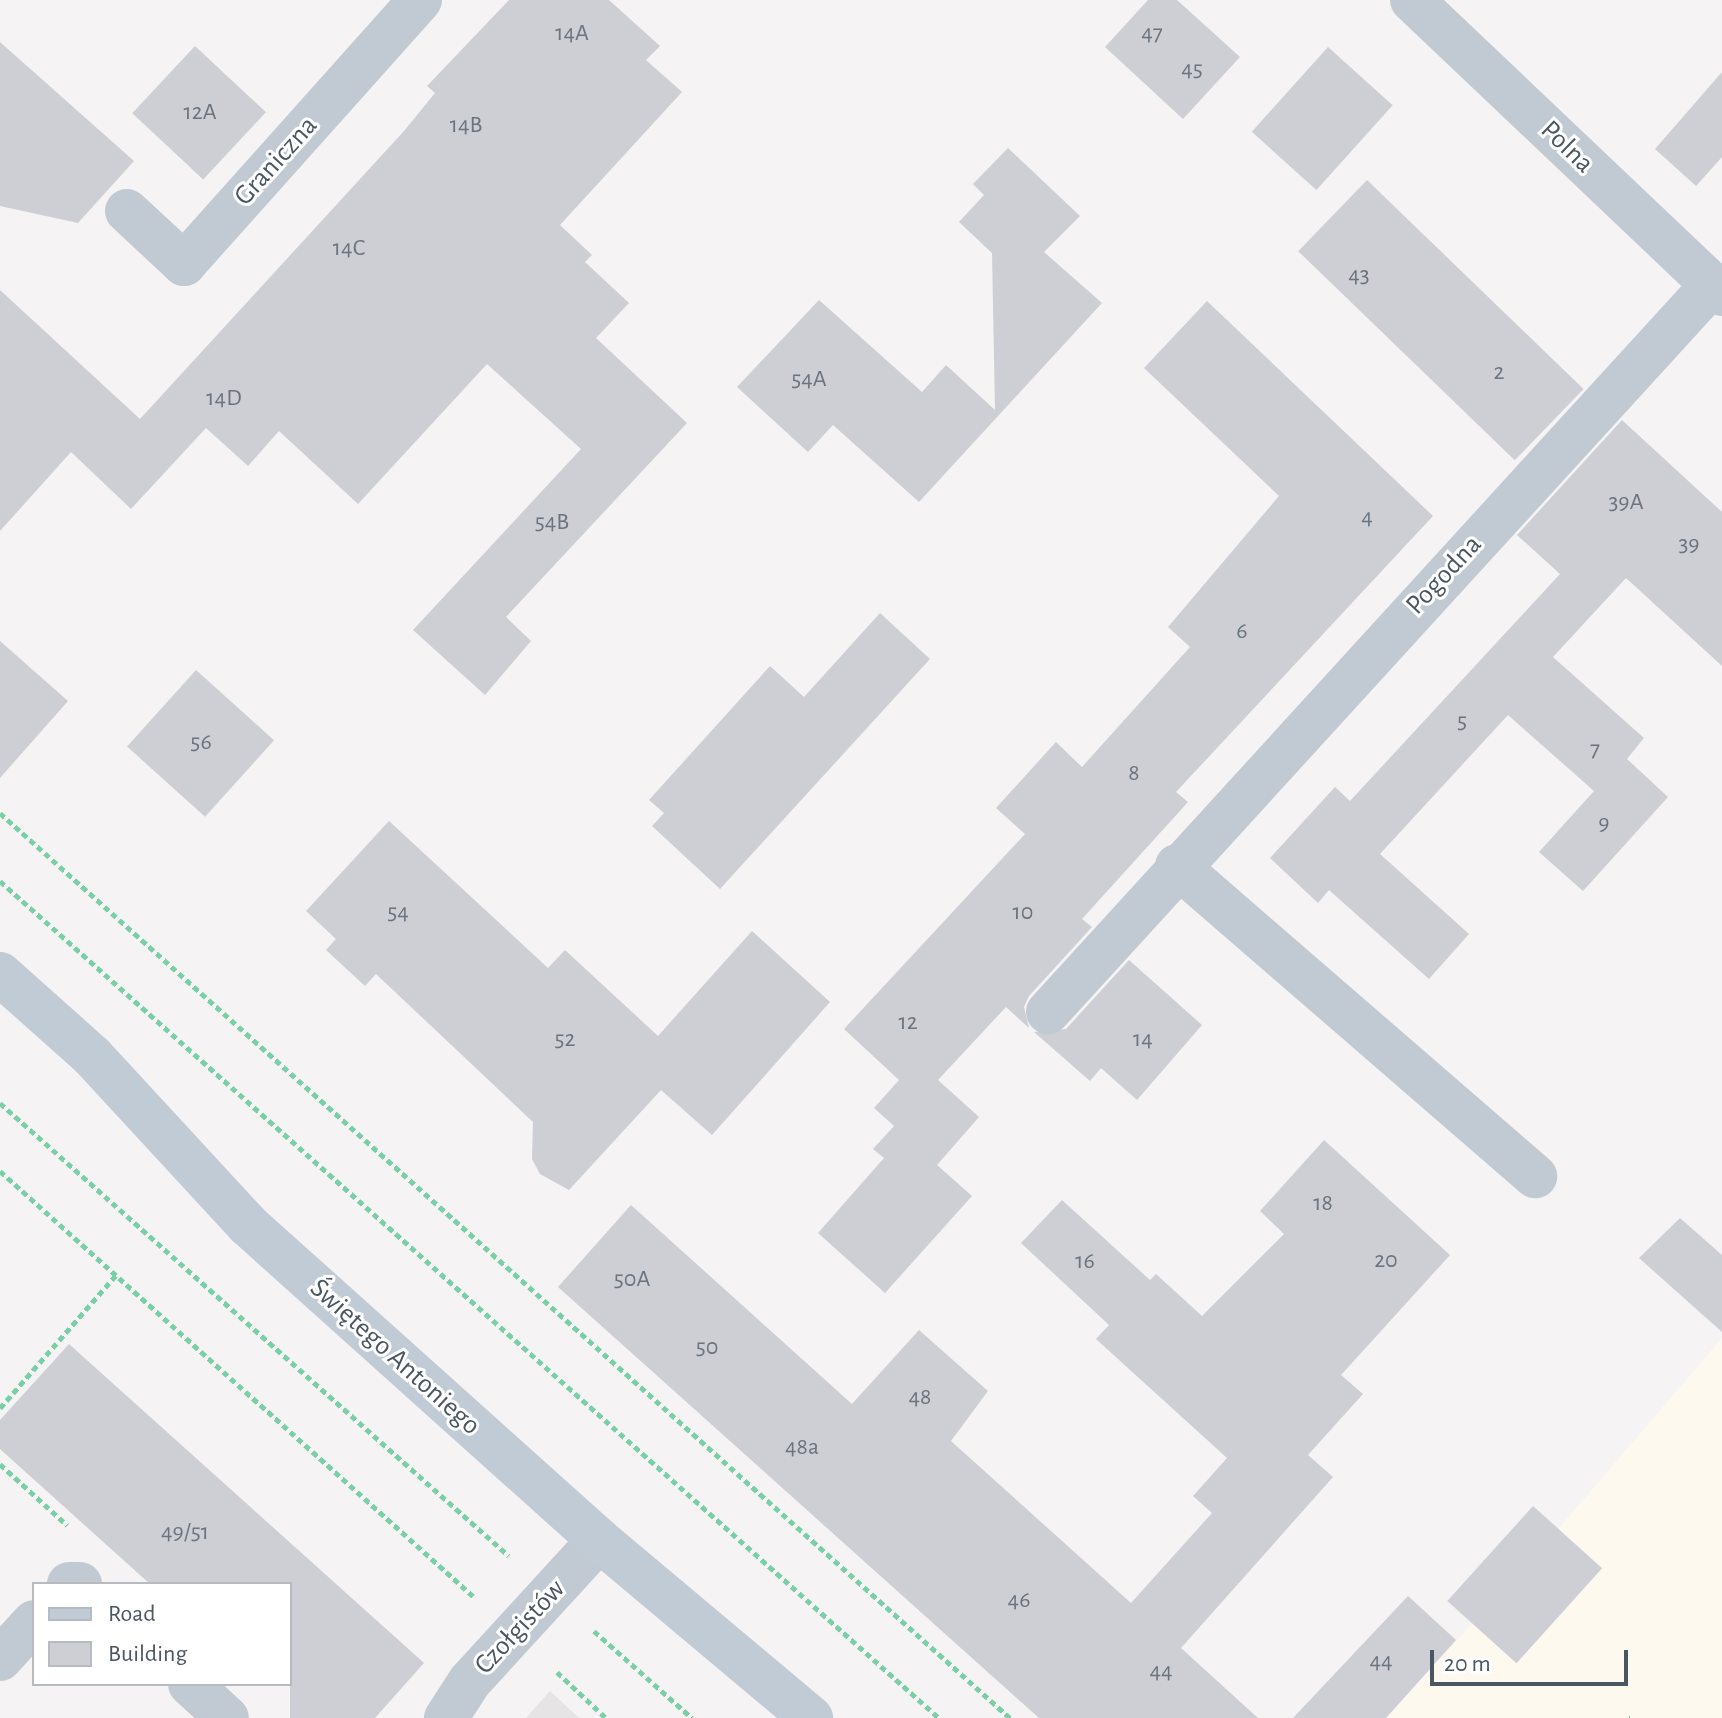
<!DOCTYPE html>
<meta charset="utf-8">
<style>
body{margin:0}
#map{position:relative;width:1722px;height:1718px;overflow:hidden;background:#f5f3f3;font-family:"Alegreya Sans",sans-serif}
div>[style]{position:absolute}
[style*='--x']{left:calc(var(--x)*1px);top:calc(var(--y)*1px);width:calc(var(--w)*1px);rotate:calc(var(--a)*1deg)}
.commercial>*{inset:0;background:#fdf9ef}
.education>*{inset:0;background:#e6e4e5}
.building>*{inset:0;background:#cdcfd5;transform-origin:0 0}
.path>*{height:5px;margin-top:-2.5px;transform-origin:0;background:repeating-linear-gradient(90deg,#7ad0a6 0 6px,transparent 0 10px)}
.street>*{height:44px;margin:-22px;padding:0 22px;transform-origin:22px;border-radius:22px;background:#c1cad2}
.secondary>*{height:44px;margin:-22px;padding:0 22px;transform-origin:22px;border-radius:22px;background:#c1cbd6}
span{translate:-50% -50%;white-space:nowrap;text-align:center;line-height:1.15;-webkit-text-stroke:6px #fff;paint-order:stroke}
.number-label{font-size:24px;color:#6b747e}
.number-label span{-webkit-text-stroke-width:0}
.street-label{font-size:28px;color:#4a5661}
.legend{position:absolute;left:32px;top:1582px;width:260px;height:104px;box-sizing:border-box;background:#fff;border:2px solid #b7bbc0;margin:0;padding:10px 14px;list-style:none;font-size:24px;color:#4a5661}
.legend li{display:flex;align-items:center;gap:16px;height:40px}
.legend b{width:40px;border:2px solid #b7bbc0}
.scale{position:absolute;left:1430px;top:1650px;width:198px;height:36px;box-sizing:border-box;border:4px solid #4a5661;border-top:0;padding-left:10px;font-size:24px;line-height:28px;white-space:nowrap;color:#4a5661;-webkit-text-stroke:6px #fff;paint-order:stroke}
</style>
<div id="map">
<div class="commercial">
<div style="clip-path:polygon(1722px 1338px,1722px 1718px,1386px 1718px,1558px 1529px)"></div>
</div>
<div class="education">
<div style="clip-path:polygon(550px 1691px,579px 1718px,526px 1718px)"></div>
</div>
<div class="building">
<div style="clip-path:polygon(509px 0,609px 0,660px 46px,646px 60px,682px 92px,560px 225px,592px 255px,585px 262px,629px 303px,596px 338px,687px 423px,506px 617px,531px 641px,485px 695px,413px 630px,581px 449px,487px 364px,358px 504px,279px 431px,248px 466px,206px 428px,131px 509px,71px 452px,0 531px,0 290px,140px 419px,404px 131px,435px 93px,427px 86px)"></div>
<div style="clip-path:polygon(1148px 0,1177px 0,1240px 57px,1183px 119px,1105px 47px)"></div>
<div style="clip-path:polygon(0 42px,134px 161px,78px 223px,0 206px)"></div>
<div style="left:195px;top:46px;width:97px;height:92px;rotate:43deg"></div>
<div style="left:1328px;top:47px;width:87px;height:114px;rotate:42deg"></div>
<div style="clip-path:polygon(1722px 72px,1722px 157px,1696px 186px,1655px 149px)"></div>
<div style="clip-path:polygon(1008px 148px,1080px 216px,1044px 252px,1102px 303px,919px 502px,833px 425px,808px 452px,737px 387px,819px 300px,922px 392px,946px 365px,995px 410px,992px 253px,959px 222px,984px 195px,973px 184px)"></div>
<div style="left:1367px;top:180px;width:301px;height:99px;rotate:44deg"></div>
<div style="clip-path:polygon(1207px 301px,1433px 516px,1176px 792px,1188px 802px,1082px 919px,1092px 927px,1029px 996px,1024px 1007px,1029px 1028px,1006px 1007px,938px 1080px,979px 1117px,937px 1165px,972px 1196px,885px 1293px,818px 1233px,884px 1158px,873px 1149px,894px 1126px,874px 1108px,899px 1080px,844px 1029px,1025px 834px,996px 808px,1056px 742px,1082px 767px,1190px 647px,1168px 627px,1279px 496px,1144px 368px)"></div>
<div style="clip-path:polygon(1622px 420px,1722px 512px,1722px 666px,1626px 578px,1553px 657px,1644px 738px,1627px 759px,1668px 797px,1583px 891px,1539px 852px,1594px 791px,1508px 715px,1380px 854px,1469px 934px,1429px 979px,1329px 890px,1318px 903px,1270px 858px,1335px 787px,1350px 801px,1560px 574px,1517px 535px)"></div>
<div style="clip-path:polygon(880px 613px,930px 659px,720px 889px,652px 826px,664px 813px,649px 800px,770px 666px,804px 697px)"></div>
<div style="clip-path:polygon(0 641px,68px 701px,0 778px)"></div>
<div style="left:196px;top:670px;width:105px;height:103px;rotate:42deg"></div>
<div style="clip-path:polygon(389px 821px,548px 968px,565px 950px,658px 1036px,752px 931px,830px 1002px,712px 1135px,661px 1090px,569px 1190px,540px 1174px,532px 1159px,533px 1122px,376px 974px,365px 986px,326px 950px,336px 939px,306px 911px)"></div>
<div style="clip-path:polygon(1129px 960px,1202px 1025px,1137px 1100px,1101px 1068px,1090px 1081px,1034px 1032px,1066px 1029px)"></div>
<div style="clip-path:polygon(1324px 1140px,1450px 1255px,1341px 1375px,1363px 1394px,1308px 1455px,1333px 1477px,1181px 1648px,1258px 1718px,1039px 1718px,558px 1287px,631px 1205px,852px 1404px,919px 1330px,988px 1391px,951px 1441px,1131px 1603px,1212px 1513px,1193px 1496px,1227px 1458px,1096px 1339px,1109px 1325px,1021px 1243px,1062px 1200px,1150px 1280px,1156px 1274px,1202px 1316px,1284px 1234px,1260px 1211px)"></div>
<div style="clip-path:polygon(1680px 1218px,1722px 1255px,1722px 1332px,1639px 1258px)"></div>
<div style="clip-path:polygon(69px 1344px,424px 1663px,375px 1718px,290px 1718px,290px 1584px,150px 1584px,0 1449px,0 1420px)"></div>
<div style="left:1533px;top:1506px;width:93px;height:128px;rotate:42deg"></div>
<div style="clip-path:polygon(1408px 1596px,1456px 1640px,1386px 1718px,1293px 1718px)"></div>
</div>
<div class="path">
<div style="--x:0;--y:813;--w:1356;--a:41.86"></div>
<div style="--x:0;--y:881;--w:1258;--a:41.71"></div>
<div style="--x:0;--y:1103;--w:681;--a:41.67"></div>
<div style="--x:0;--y:1171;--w:636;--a:41.94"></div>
<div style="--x:0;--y:1408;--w:176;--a:-48.9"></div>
<div style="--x:0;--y:1464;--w:91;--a:42.3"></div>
<div style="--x:594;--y:1631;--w:131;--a:41.6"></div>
<div style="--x:557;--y:1672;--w:67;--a:43.2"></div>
<div style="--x:1629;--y:1718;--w:1;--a:0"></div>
</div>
<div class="street">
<div style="--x:1412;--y:0;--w:427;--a:43.5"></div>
<div style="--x:127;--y:211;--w:78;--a:42.9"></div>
<div style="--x:184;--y:264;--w:354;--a:-48.2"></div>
<div style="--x:1177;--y:866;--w:474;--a:40.9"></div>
<div style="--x:1048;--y:1012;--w:985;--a:-47.59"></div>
<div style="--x:69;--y:1584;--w:11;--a:0"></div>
<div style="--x:0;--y:1659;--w:50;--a:-47.4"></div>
<div style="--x:190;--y:1684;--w:50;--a:42.6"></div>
<div style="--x:446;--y:1718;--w:44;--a:-57"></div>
<div style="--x:470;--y:1681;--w:191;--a:-47.5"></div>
</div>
<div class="secondary">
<div style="--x:0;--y:974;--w:123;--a:41.7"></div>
<div style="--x:92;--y:1056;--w:230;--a:47.3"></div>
<div style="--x:248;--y:1225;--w:472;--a:41.9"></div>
<div style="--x:599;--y:1540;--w:277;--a:40"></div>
</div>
<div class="number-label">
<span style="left:572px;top:34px">14A</span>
<span style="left:1152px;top:34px">47</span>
<span style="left:1192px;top:70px">45</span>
<span style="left:200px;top:113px">12A</span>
<span style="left:466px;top:126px">14B</span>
<span style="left:349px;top:249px">14C</span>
<span style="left:1359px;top:276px">43</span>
<span style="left:1499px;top:373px">2</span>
<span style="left:809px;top:380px">54A</span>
<span style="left:224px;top:399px">14D</span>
<span style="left:1626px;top:503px">39A</span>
<span style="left:1367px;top:518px">4</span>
<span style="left:552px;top:523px">54B</span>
<span style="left:1689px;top:545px">39</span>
<span style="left:1242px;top:632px">6</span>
<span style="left:1462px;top:722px">5</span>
<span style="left:201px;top:743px">56</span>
<span style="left:1595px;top:750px">7</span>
<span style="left:1134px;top:774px">8</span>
<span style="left:1604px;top:824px">9</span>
<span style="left:398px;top:913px">54</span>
<span style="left:1023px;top:913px">10</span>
<span style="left:908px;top:1023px">12</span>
<span style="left:565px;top:1040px">52</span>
<span style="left:1143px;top:1040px">14</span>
<span style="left:1323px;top:1204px">18</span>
<span style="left:1386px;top:1261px">20</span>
<span style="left:1085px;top:1262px">16</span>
<span style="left:632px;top:1280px">50A</span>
<span style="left:707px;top:1348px">50</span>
<span style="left:920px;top:1398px">48</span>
<span style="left:802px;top:1448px">48a</span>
<span style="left:185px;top:1533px">49/51</span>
<span style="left:1019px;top:1601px">46</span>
<span style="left:1381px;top:1662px">44</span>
<span style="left:1161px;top:1672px">44</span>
</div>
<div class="street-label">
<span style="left:1567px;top:147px;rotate:44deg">Polna</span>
<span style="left:276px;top:161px;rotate:-48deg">Graniczna</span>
<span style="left:1444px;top:575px;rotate:-47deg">Pogodna</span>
<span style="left:395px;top:1357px;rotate:42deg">Świętego Antoniego</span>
<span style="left:520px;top:1627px;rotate:-47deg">Czołgistów</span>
</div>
<ul class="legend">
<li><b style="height:10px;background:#c1cbd6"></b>Road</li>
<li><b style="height:22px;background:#cdcfd5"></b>Building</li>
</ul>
<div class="scale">20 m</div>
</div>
